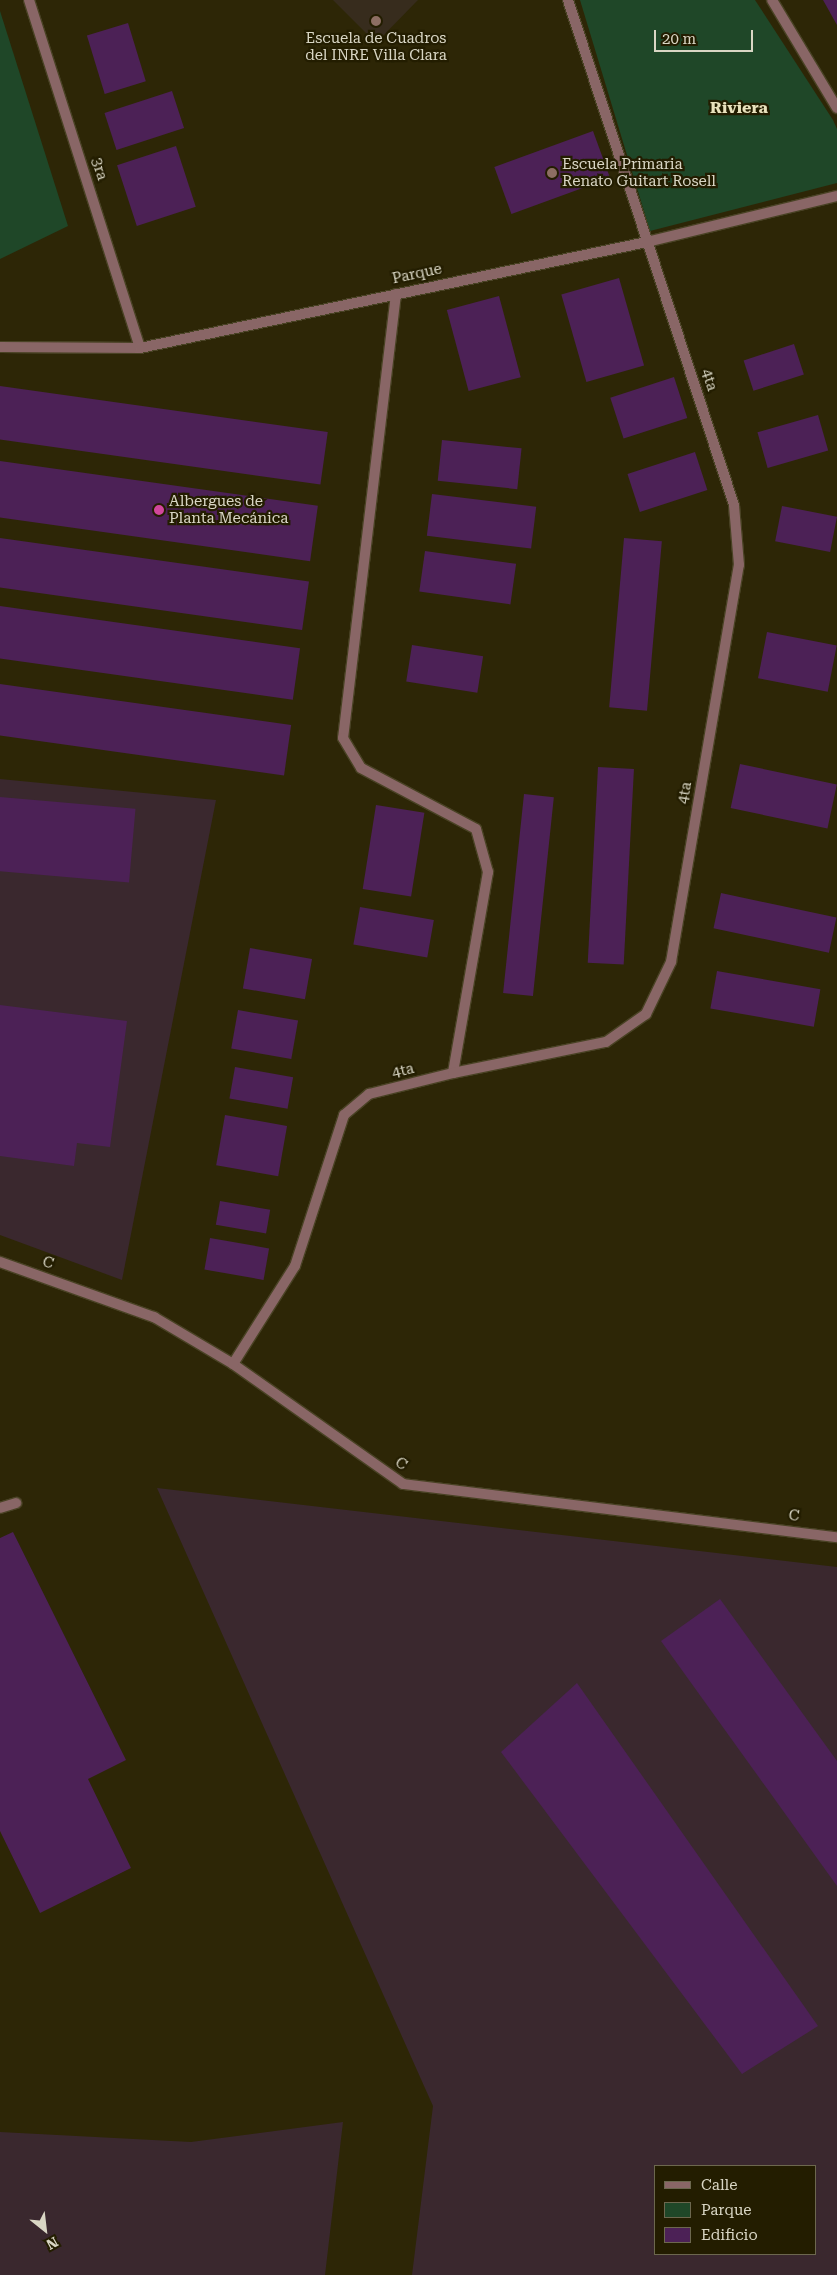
<!DOCTYPE html>
<meta charset="utf-8">
<style>
body{margin:0}
#map{position:relative;width:837px;height:2275px;overflow:hidden;background:#2d2606;font-family:"Roboto Serif",serif}
div>[style]{position:absolute}
[style*='--x']{left:calc(var(--x)*1px);top:calc(var(--y)*1px);width:calc(var(--w)*1px);rotate:calc(var(--a)*1deg)}
.industrial>*{inset:0;background:#3a282e}
.education>*{inset:0;background:#372c1d}
.green>*{inset:0;background:#1f4728}
.building>*{inset:0;background:#4c2156;transform-origin:0 0}
.roads{filter:drop-shadow(1px 0 #494224) drop-shadow(-1px 0 #494224) drop-shadow(0 1px #494224) drop-shadow(0 -1px #494224)}
.lane>*{height:10px;margin:-5px;padding:0 5px;transform-origin:5px;border-radius:5px;background:#896666}
.street>*{height:10px;margin:-5px;padding:0 5px;transform-origin:5px;border-radius:5px;background:#896666}
.dots>*{width:14px;height:14px;translate:-50% -50%;box-sizing:border-box;border:2px solid #231d00;border-radius:50%}
span{translate:-50% -50%;white-space:nowrap;text-align:center;line-height:1.15;-webkit-text-stroke:4.5px #231d00;paint-order:stroke}
.poi-label{font-size:15px;color:#d9d6c4}
.left{translate:0 -50%;text-align:left}
.street-label{font-size:15px;color:#d9d6c4}
.neighbourhood-label{font-size:16px;color:#e9e2bd;font-weight:700}
.legend{position:absolute;left:654px;top:2165px;width:162px;height:90px;box-sizing:border-box;background:#231d00;border:1px solid #6c674e;margin:0;padding:6px 9px;list-style:none;font-size:15px;color:#d9d6c4}
.legend li{display:flex;align-items:center;gap:10px;height:25px}
.legend b{width:25px;border:1px solid #6c674e}
.north{position:absolute;left:20px;top:2205px;width:50px;height:50px;-webkit-text-stroke:4px #231d00;paint-order:stroke;rotate:151deg;font-size:14px;font-weight:700;line-height:20px;text-align:center;color:#d9d6c4}
.north::after{content:'';display:block;margin:auto;width:18px;height:22px;background:#d9d6c4;clip-path:polygon(50% 0,100% 100%,50% 72%,0 100%)}
.scale{position:absolute;left:654px;top:30px;width:99px;height:22px;box-sizing:border-box;border:2px solid #d9d6c4;border-top:0;padding-left:6px;font-size:15px;line-height:18px;white-space:nowrap;color:#d9d6c4;-webkit-text-stroke:4px #231d00;paint-order:stroke}
</style>
<div id="map">
<div class="industrial">
<div style="clip-path:polygon(0 779px,216px 800px,122px 1280px,0 1235px)"></div>
<div style="clip-path:polygon(evenodd,157px 1488px,837px 1567px,837px 2275px,412px 2275px,433px 2106px,157px 1488px,656px 2166px,816px 2166px,816px 2254px,656px 2254px,656px 2166px)"></div>
<div style="clip-path:polygon(343px 2122px,325px 2275px,0 2275px,0 2132px,191px 2142px)"></div>
</div>
<div class="education">
<div style="clip-path:polygon(333px 0,418px 0,376px 43px)"></div>
</div>
<div class="green">
<div style="clip-path:polygon(580px 0,755px 0,833px 120px,837px 129px,837px 183px,650px 231px)"></div>
<div style="clip-path:polygon(0 11px,68px 226px,0 259px)"></div>
</div>
<div class="building">
<div style="clip-path:polygon(823px 0,837px 0,837px 25px)"></div>
<div style="left:128px;top:23px;width:61px;height:43px;rotate:73deg"></div>
<div style="left:172px;top:91px;width:39px;height:71px;rotate:72deg"></div>
<div style="left:593px;top:131px;width:50px;height:105px;rotate:70deg"></div>
<div style="left:176px;top:146px;width:64px;height:62px;rotate:72deg"></div>
<div style="left:619px;top:278px;width:91px;height:60px;rotate:74deg"></div>
<div style="left:499px;top:296px;width:84px;height:54px;rotate:75deg"></div>
<div style="left:794px;top:344px;width:32px;height:53px;rotate:72deg"></div>
<div style="left:674px;top:377px;width:43px;height:67px;rotate:72deg"></div>
<div style="left:0;top:386px;width:331px;height:53px;rotate:8deg"></div>
<div style="left:818px;top:415px;width:37px;height:63px;rotate:74deg"></div>
<div style="left:442px;top:440px;width:80px;height:41px;rotate:6deg"></div>
<div style="left:695px;top:452px;width:40px;height:71px;rotate:72deg"></div>
<div style="left:0;top:461px;width:321px;height:56px;rotate:8deg"></div>
<div style="left:432px;top:494px;width:105px;height:42px;rotate:7deg"></div>
<div style="left:782px;top:506px;width:56px;height:36px;rotate:11deg"></div>
<div style="left:0;top:538px;width:312px;height:49px;rotate:8deg"></div>
<div style="left:624px;top:538px;width:38px;height:170px;rotate:5deg"></div>
<div style="left:425px;top:551px;width:92px;height:41px;rotate:8deg"></div>
<div style="left:0;top:606px;width:303px;height:52px;rotate:8deg"></div>
<div style="left:767px;top:632px;width:71px;height:47px;rotate:11deg"></div>
<div style="left:412px;top:645px;width:72px;height:37px;rotate:9deg"></div>
<div style="left:0;top:684px;width:294px;height:51px;rotate:8deg"></div>
<div style="left:740px;top:764px;width:99px;height:45px;rotate:12deg"></div>
<div style="left:598px;top:767px;width:36px;height:196px;rotate:3deg"></div>
<div style="left:524px;top:794px;width:30px;height:200px;rotate:6deg"></div>
<div style="left:0;top:797px;width:136px;height:74px;rotate:5deg"></div>
<div style="left:376px;top:805px;width:49px;height:85px;rotate:9deg"></div>
<div style="left:721px;top:893px;width:118px;height:36px;rotate:12deg"></div>
<div style="left:360px;top:907px;width:75px;height:38px;rotate:10deg"></div>
<div style="left:250px;top:948px;width:63px;height:41px;rotate:10deg"></div>
<div style="left:717px;top:971px;width:105px;height:38px;rotate:10deg"></div>
<div style="clip-path:polygon(0 1005px,127px 1021px,110px 1147px,77px 1143px,74px 1166px,0 1156px)"></div>
<div style="left:238px;top:1010px;width:61px;height:39px;rotate:10deg"></div>
<div style="left:235px;top:1067px;width:59px;height:32px;rotate:10deg"></div>
<div style="left:225px;top:1115px;width:63px;height:51px;rotate:10deg"></div>
<div style="left:220px;top:1201px;width:51px;height:24px;rotate:10deg"></div>
<div style="left:210px;top:1238px;width:60px;height:32px;rotate:10deg"></div>
<div style="clip-path:polygon(13px 1532px,126px 1760px,88px 1779px,131px 1868px,40px 1913px,0 1831px,0 1538px)"></div>
<div style="clip-path:polygon(720px 1599px,837px 1761px,837px 1886px,661px 1641px)"></div>
<div style="clip-path:polygon(577px 1683px,818px 2026px,742px 2074px,501px 1752px)"></div>
</div>
<div class="roads">
<div class="lane">
<div style="--x:772;--y:0;--w:126;--a:59"></div>
<div style="--x:0;--y:1508;--w:17;--a:-17"></div>
</div>
<div class="street">
<div style="--x:29;--y:0;--w:365;--a:72.3"></div>
<div style="--x:396;--y:294;--w:447;--a:96.8"></div>
<div style="--x:343;--y:738;--w:35;--a:59"></div>
<div style="--x:361;--y:768;--w:130;--a:27.9"></div>
<div style="--x:476;--y:829;--w:45;--a:74.4"></div>
<div style="--x:488;--y:872;--w:204;--a:99.9"></div>
<div style="--x:0;--y:347;--w:140;--a:0.4"></div>
<div style="--x:140;--y:348;--w:518;--a:-11.81"></div>
<div style="--x:647;--y:242;--w:195;--a:-13.6"></div>
<div style="--x:0;--y:1262;--w:164;--a:19.7"></div>
<div style="--x:154;--y:1317;--w:92;--a:30.7"></div>
<div style="--x:233;--y:1364;--w:208;--a:35.2"></div>
<div style="--x:403;--y:1484;--w:437;--a:7"></div>
<div style="--x:233;--y:1364;--w:116;--a:-57.7"></div>
<div style="--x:295;--y:1266;--w:159;--a:-72"></div>
<div style="--x:344;--y:1115;--w:33;--a:-40"></div>
<div style="--x:369;--y:1094;--w:87;--a:-14"></div>
<div style="--x:453;--y:1073;--w:156;--a:-11.5"></div>
<div style="--x:606;--y:1042;--w:49;--a:-35"></div>
<div style="--x:646;--y:1014;--w:58;--a:-64.3"></div>
<div style="--x:671;--y:962;--w:403;--a:-80.3"></div>
<div style="--x:739;--y:565;--w:60;--a:-94.8"></div>
<div style="--x:734;--y:505;--w:532;--a:-108.2"></div>
</div>
</div>
<div class="dots">
<div style="left:376px;top:21px;background:#8d6e63"></div>
<div style="left:552px;top:173px;background:#8d6e63"></div>
<div style="left:159px;top:510px;background:#d1479c"></div>
</div>
<div class="poi-label">
<span style="left:376px;top:47px">Escuela de Cuadros<br>del INRE Villa Clara</span>
<span class="left" style="left:562px;top:173px">Escuela Primaria<br>Renato Guitart Rosell</span>
<span class="left" style="left:169px;top:510px">Albergues de<br>Planta Mecánica</span>
</div>
<div class="street-label">
<span style="left:99px;top:169px;rotate:72deg">3ra</span>
<span style="left:417px;top:274px;rotate:-12deg">Parque</span>
<span style="left:709px;top:380px;rotate:72deg">4ta</span>
<span style="left:685px;top:793px;rotate:-80deg">4ta</span>
<span style="left:403px;top:1071px;rotate:-14deg">4ta</span>
<span style="left:48px;top:1263px;rotate:19deg">C</span>
<span style="left:401px;top:1464px;rotate:35deg">C</span>
<span style="left:794px;top:1516px;rotate:7deg">C</span>
</div>
<div class="neighbourhood-label">
<span style="left:739px;top:108px">Riviera</span>
</div>
<ul class="legend">
<li><b style="height:6px;background:#896666"></b>Calle</li>
<li><b style="height:14px;background:#1f4728"></b>Parque</li>
<li><b style="height:14px;background:#4c2156"></b>Edificio</li>
</ul>
<div class="north">N</div>
<div class="scale">20 m</div>
</div>
